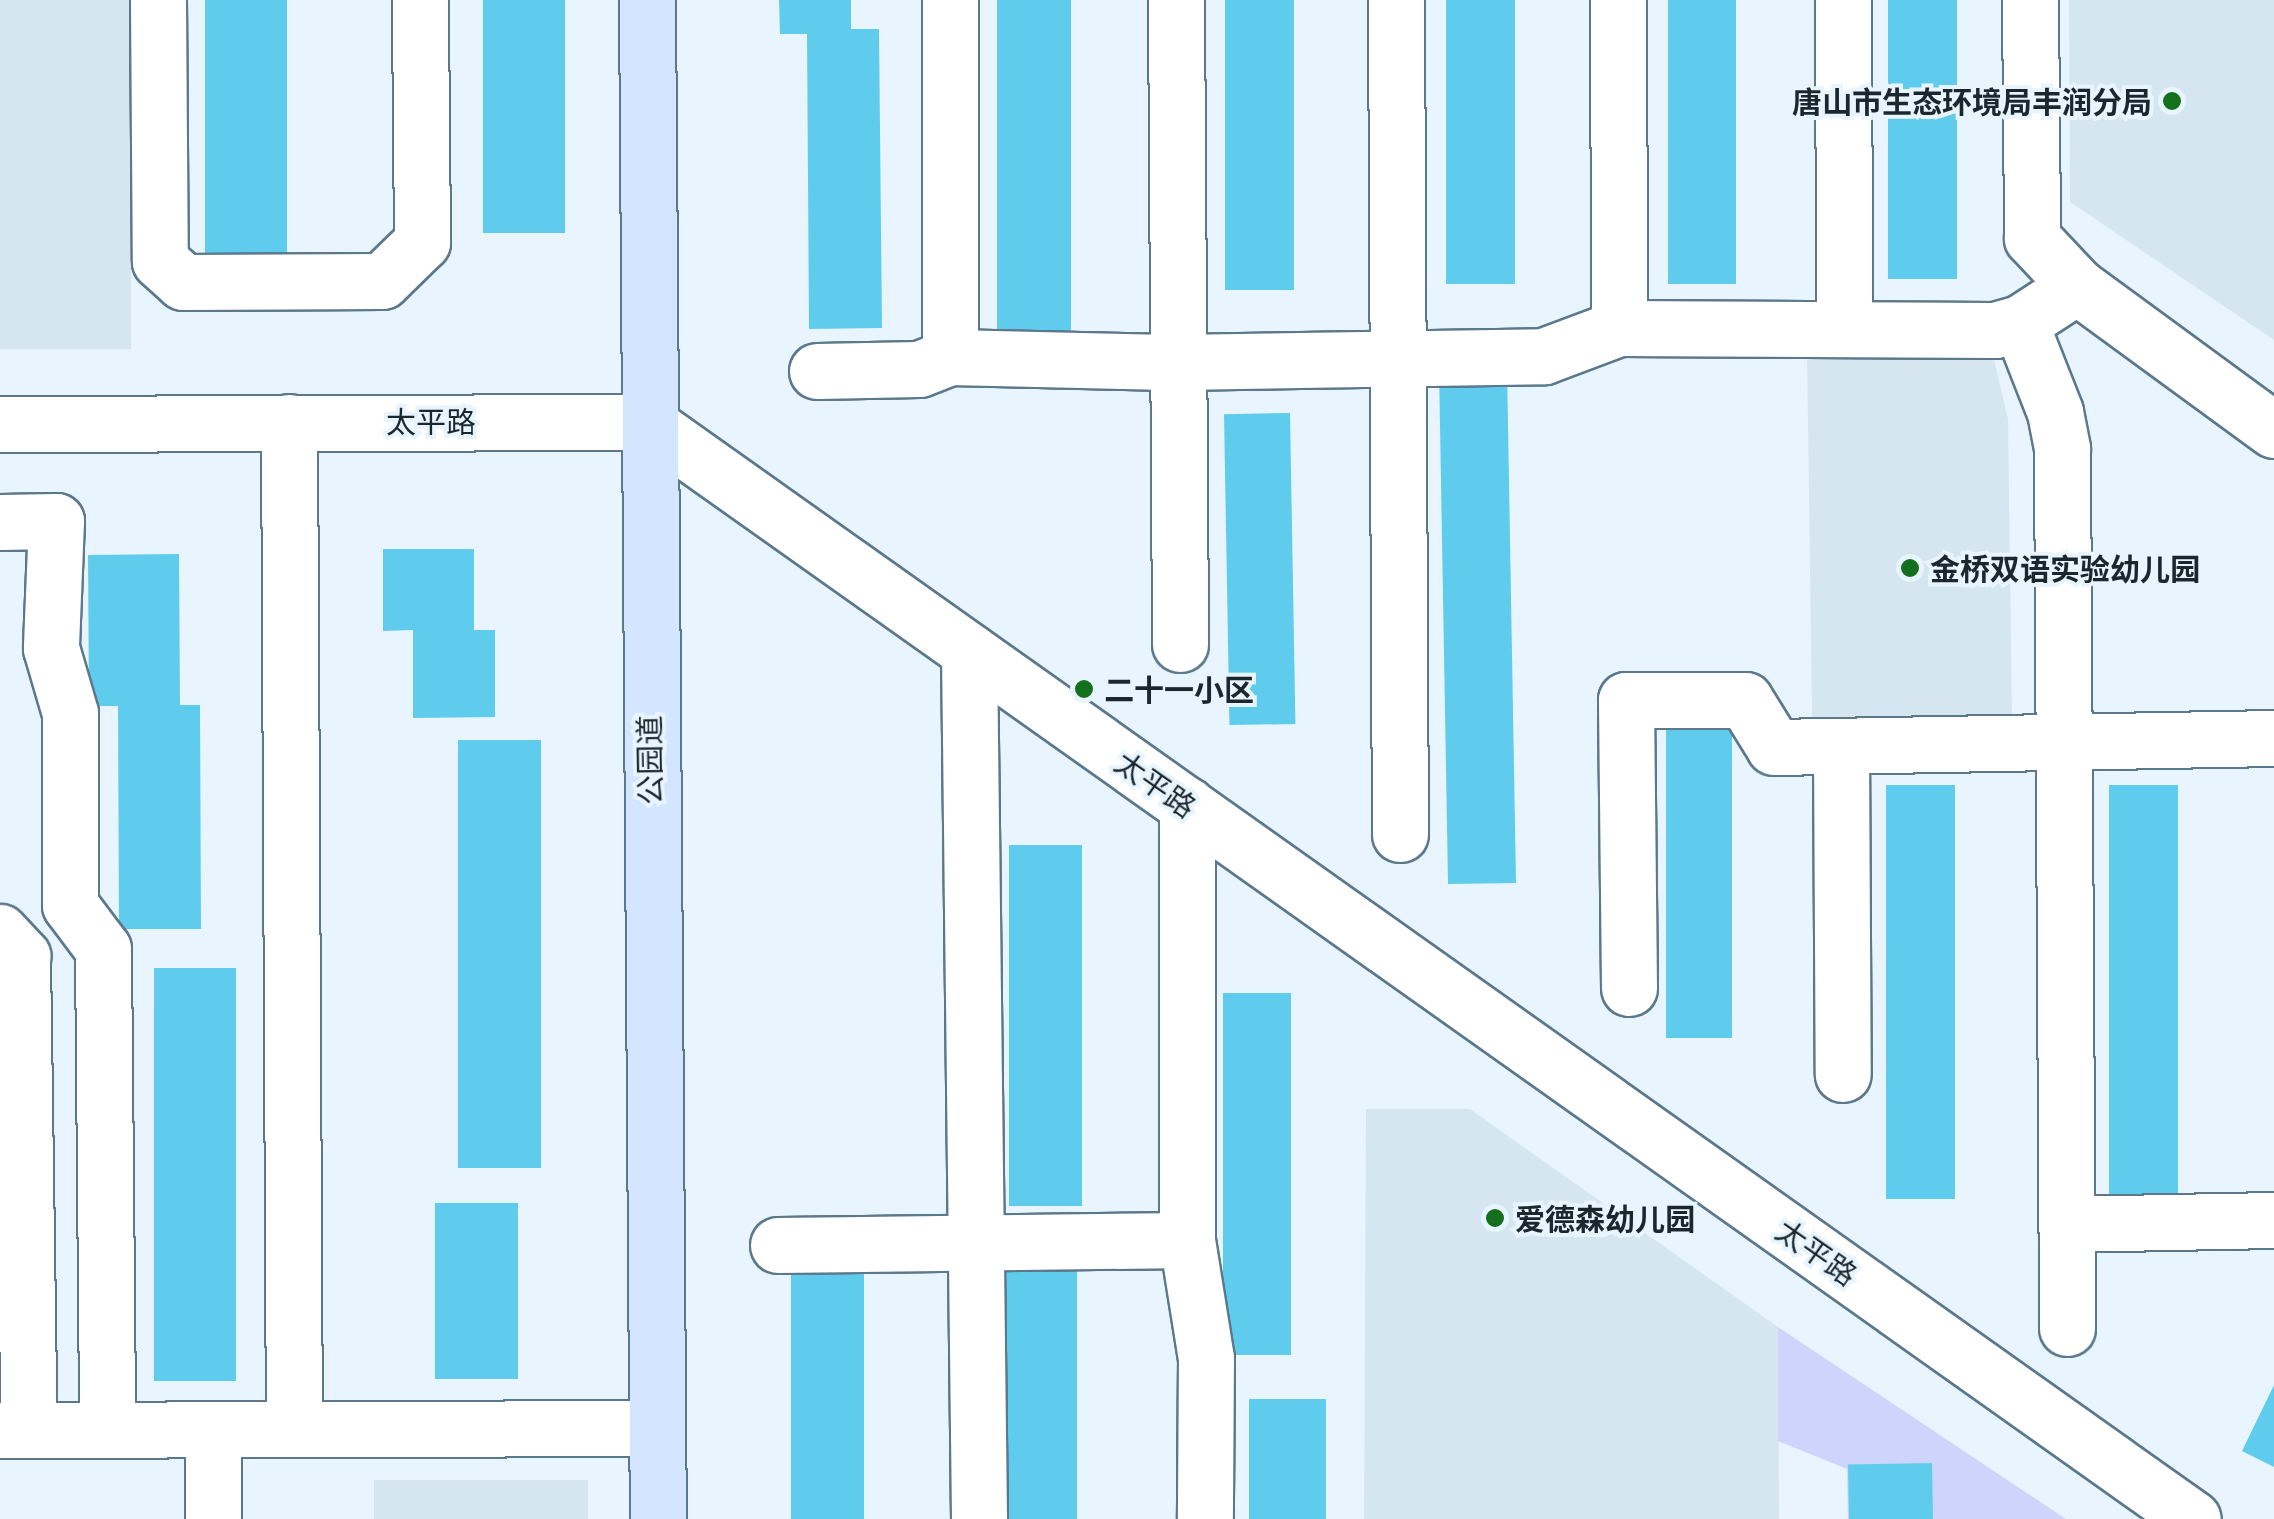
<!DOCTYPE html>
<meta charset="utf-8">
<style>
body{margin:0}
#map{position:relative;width:2274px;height:1519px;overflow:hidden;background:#e8f5fe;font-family:Barlow,"Noto Sans SC",sans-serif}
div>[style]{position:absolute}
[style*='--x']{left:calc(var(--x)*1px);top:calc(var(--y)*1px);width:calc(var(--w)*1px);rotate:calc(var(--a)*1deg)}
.built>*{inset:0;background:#d6e6f1;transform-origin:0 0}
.green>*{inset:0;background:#ced5fd}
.building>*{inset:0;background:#60cced;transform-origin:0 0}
.roads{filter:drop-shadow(2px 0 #5c788c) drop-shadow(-2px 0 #5c788c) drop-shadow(0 2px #5c788c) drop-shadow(0 -2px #5c788c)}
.minor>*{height:55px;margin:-27.5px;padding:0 27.5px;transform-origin:27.5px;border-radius:27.5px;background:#fff}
.major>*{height:55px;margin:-27.5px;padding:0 27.5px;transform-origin:27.5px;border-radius:27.5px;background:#d3e5ff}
.dots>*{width:28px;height:28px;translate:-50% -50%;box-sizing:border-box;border:5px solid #e8f5fe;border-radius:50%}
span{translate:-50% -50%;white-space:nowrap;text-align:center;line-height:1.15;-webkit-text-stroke:8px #e8f5fe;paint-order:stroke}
.poi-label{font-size:30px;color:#1b272f;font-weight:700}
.right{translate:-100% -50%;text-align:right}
.left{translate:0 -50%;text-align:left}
.street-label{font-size:30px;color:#1b272f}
</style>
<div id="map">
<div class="built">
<div style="left:0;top:0;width:131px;height:349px"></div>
<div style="clip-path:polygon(2069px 0,2274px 0,2274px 340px,2070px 202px)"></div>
<div style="clip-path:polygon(1807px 350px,1992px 351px,2008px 419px,2012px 717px,1812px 718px)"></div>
<div style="clip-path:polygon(1366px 1109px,1470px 1109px,1778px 1327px,1779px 1519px,1364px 1519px)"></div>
<div style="left:374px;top:1480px;width:214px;height:39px"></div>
</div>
<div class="green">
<div style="clip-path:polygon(1778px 1327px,2066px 1519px,1848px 1519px,1847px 1469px,1778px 1441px)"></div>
</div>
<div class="building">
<div style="left:205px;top:0;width:82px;height:253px"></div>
<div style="left:483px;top:0;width:82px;height:233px"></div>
<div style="clip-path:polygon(779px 0,851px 0,851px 29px,879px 29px,882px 328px,809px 329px,807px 34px,780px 34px)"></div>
<div style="left:997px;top:0;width:74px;height:333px"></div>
<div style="left:1225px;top:0;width:69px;height:290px"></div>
<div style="left:1446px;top:0;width:69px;height:284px"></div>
<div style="left:1668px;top:0;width:68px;height:284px"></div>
<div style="left:1888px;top:0;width:69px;height:279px"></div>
<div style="left:1507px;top:367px;width:516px;height:68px;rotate:89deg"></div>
<div style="left:1290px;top:413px;width:311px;height:66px;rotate:89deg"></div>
<div style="clip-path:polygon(383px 549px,474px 549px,474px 630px,495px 630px,495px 717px,413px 718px,413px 630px,383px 631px)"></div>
<div style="clip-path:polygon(179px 554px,180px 705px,200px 705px,201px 929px,119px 929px,118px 706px,89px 706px,88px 555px)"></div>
<div style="left:1666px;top:728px;width:66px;height:310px"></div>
<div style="left:541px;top:740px;width:428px;height:83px;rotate:90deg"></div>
<div style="left:1886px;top:785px;width:69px;height:414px"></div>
<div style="left:2178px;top:785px;width:413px;height:69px;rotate:90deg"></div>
<div style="left:1009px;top:845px;width:73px;height:361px"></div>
<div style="left:154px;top:968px;width:82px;height:413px"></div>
<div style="left:1223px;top:993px;width:68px;height:362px"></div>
<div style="left:435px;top:1203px;width:83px;height:176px"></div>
<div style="left:1003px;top:1257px;width:74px;height:262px"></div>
<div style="left:864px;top:1260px;width:259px;height:73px;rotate:90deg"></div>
<div style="clip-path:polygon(2274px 1385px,2274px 1467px,2242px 1451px)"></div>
<div style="left:1249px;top:1399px;width:77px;height:120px"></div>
<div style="left:1932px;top:1463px;width:56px;height:84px;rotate:89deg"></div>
</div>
<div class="roads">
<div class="minor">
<div style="--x:158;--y:0;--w:261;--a:89.6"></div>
<div style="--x:160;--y:261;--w:31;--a:42"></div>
<div style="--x:183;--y:282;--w:199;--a:-0.3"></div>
<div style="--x:382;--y:281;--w:56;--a:-44.3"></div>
<div style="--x:422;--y:242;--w:242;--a:-90.5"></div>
<div style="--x:950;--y:0;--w:357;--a:90"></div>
<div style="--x:1176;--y:0;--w:644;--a:89.64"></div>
<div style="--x:1396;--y:0;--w:834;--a:89.73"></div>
<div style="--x:1618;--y:0;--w:328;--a:89.8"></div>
<div style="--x:1843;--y:0;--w:328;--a:89.8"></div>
<div style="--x:2030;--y:0;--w:238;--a:89.5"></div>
<div style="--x:2032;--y:238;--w:66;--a:46.8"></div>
<div style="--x:2077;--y:286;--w:244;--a:36.2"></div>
<div style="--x:2020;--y:323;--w:96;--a:68.5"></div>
<div style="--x:2055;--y:412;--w:38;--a:79"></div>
<div style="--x:2062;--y:449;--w:879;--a:89.67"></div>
<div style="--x:817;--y:371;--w:102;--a:-1.1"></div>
<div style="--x:919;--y:369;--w:33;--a:-21"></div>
<div style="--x:950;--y:357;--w:228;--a:1.3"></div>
<div style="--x:1178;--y:362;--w:366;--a:-0.9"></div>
<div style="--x:1544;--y:356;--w:80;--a:-20.5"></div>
<div style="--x:1619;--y:328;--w:376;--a:0.3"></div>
<div style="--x:1995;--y:330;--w:26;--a:-16"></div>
<div style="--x:2020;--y:323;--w:68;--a:-33"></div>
<div style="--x:289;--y:422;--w:1007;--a:89.72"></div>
<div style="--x:0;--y:424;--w:646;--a:-0.18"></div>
<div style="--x:646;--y:422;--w:1896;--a:35.34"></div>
<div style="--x:0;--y:522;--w:56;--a:-1"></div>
<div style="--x:56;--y:521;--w:127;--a:92.3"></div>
<div style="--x:51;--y:648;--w:68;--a:73.7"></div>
<div style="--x:70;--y:713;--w:192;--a:90"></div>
<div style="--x:70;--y:905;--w:55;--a:53.1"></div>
<div style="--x:103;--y:949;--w:481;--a:89.5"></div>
<div style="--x:969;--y:651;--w:868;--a:89.34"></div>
<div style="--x:1841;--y:746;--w:328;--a:89.7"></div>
<div style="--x:1187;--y:805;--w:435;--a:90"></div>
<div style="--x:1187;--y:1240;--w:120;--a:80.9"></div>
<div style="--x:1206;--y:1358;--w:161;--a:90.4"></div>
<div style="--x:0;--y:932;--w:33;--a:47"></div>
<div style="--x:22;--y:956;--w:474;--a:89.2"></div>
<div style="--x:1629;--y:988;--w:288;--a:-90.6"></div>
<div style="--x:1626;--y:700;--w:119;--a:0"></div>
<div style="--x:1745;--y:700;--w:55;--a:58.3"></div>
<div style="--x:1774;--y:747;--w:500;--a:-1.03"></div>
<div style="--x:2066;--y:1224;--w:208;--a:-1.1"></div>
<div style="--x:778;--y:1245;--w:409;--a:-0.7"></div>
<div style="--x:213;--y:1429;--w:90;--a:90"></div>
<div style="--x:0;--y:1430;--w:656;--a:-0.17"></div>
</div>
<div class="major">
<div style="--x:647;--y:0;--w:1519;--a:89.59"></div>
</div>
</div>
<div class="dots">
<div style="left:2172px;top:101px;background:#14701d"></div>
<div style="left:1910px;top:568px;background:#14701d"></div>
<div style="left:1084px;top:689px;background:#14701d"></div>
<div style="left:1495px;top:1218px;background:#14701d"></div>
</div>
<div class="poi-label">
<span class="right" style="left:2152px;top:101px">唐山市生态环境局丰润分局</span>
<span class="left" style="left:1930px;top:568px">金桥双语实验幼儿园</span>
<span class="left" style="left:1104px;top:689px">二十一小区</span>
<span class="left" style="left:1515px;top:1218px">爱德森幼儿园</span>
</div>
<div class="street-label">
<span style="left:431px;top:421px">太平路</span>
<span style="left:649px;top:760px;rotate:-91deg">公园道</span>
<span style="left:1156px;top:784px;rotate:35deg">太平路</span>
<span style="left:1817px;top:1252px;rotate:35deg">太平路</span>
</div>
</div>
